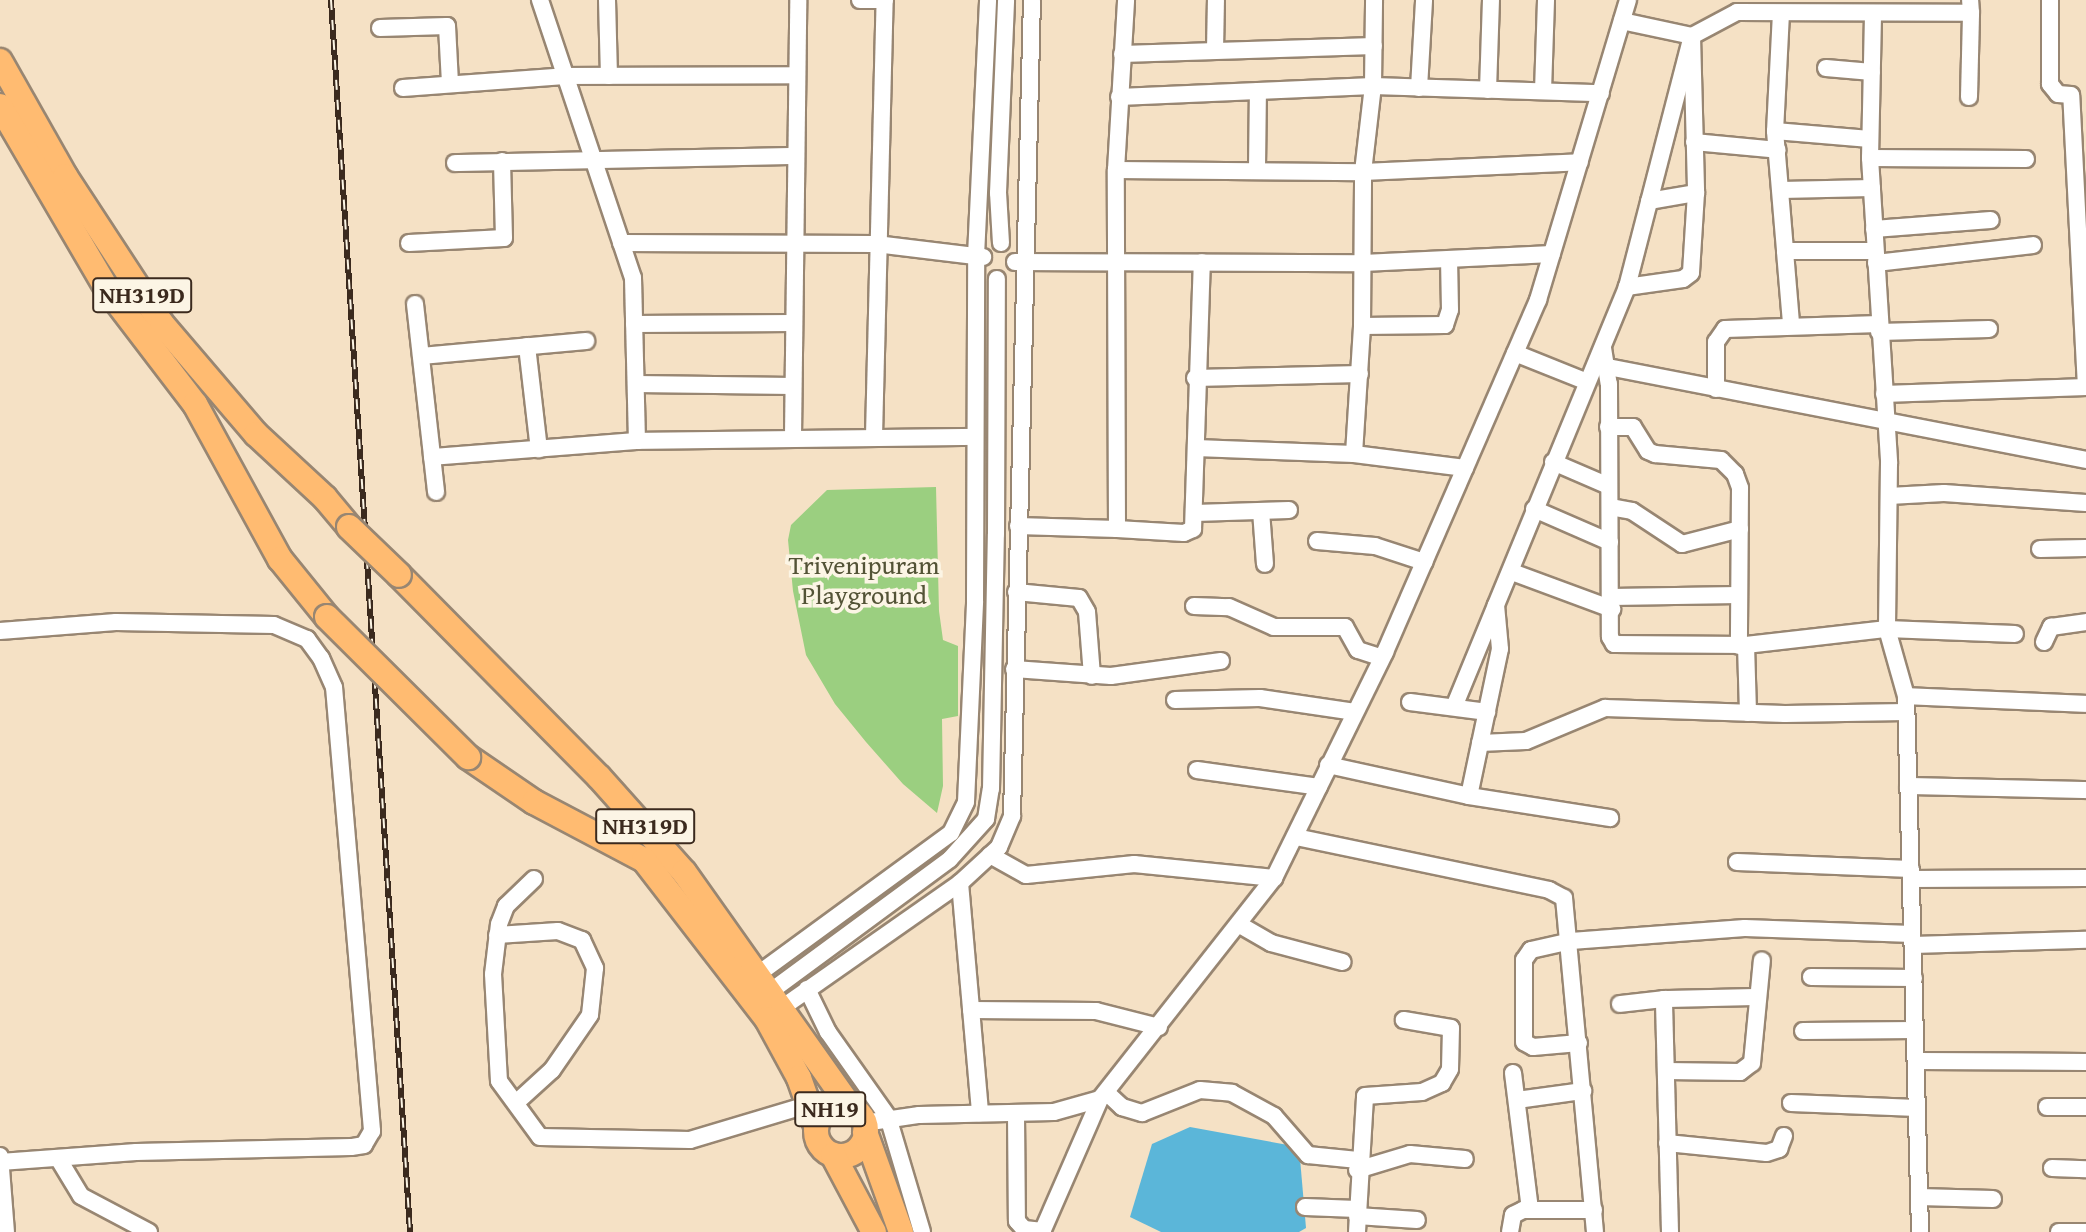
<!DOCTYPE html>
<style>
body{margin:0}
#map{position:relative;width:2086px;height:1232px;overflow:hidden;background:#f5e1c5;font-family:"Gentium Book Plus",serif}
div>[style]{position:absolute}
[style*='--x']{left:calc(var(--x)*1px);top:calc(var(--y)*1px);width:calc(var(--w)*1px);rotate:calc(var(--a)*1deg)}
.green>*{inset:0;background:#9bcf80}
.water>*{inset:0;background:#5bb6d9}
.roads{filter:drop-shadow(2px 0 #988672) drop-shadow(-2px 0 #988672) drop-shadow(0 2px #988672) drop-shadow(0 -2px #988672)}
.minor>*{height:16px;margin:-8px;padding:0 8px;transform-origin:8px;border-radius:8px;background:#fff}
.highway>*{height:24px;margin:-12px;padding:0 12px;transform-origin:12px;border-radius:12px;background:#ffbb71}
.highway>.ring{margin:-12px;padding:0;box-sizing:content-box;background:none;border:24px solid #ffbb71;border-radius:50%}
.rail>*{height:6px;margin-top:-3px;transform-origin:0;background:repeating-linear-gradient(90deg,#fcf5e5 0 10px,#3b2a1e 0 20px);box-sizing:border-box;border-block:2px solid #3b2a1e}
.bridges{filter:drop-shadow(2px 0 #988672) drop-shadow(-2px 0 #988672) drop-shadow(0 2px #988672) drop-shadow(0 -2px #988672)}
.highway-bridge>*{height:24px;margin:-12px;padding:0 12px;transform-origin:12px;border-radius:12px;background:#ffbb71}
span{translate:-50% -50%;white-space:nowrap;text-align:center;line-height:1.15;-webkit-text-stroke:7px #fcf5e5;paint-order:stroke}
.shield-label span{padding:2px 5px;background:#fcf5e5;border:2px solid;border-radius:5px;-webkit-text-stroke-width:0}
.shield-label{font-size:24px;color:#3b2a1e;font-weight:700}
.park-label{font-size:26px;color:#535336}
</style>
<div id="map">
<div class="green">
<div style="clip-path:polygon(936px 487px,939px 611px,943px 640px,958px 646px,958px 716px,942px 719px,943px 786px,937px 813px,903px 784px,866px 742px,835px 704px,806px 655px,793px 591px,788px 540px,791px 525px,827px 490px)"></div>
</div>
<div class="water">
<div style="clip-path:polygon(1190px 1127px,1299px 1147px,1306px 1228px,1299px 1232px,1161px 1232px,1130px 1217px,1152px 1144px)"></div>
</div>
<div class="roads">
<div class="minor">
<div style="--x:540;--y:0;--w:293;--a:71.5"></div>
<div style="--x:633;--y:278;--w:163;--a:88.6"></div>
<div style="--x:637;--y:441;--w:338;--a:-0.7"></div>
<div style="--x:607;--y:0;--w:76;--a:88.5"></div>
<div style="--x:860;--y:0;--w:25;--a:0"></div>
<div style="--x:1781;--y:13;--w:118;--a:92.9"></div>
<div style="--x:1775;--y:131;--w:120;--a:85.2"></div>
<div style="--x:1873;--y:15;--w:143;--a:91.2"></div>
<div style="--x:1870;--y:158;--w:306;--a:86.4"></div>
<div style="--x:1889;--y:463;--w:166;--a:90.7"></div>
<div style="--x:1887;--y:629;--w:70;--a:74.2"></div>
<div style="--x:1906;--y:696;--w:536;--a:88.5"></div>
<div style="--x:1622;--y:21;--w:72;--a:12.1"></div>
<div style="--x:1692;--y:36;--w:157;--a:88.5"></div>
<div style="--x:1696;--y:193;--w:80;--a:93.6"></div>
<div style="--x:1691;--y:273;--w:10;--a:143"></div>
<div style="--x:1683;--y:279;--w:57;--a:171.9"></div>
<div style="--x:380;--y:28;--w:67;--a:-1.7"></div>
<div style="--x:447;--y:26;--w:58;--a:87"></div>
<div style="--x:1215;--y:50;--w:50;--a:-88.9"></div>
<div style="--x:1122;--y:54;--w:252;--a:-1.8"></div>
<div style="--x:1826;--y:68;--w:46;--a:5"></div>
<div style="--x:403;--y:88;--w:162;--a:-4.2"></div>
<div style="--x:565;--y:76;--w:231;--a:-0.2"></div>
<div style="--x:1419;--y:88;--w:88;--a:-86.7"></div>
<div style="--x:1488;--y:90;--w:90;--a:-88.1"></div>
<div style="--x:1543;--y:91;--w:91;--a:-88.1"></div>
<div style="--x:1119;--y:97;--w:254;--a:-2.5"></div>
<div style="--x:1373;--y:86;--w:228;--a:1.8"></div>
<div style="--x:1969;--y:97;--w:84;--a:-88.6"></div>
<div style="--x:1775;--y:131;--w:95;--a:4.8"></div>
<div style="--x:1694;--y:142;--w:84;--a:5.4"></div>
<div style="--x:1870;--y:158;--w:156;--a:0.4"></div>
<div style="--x:455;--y:163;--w:339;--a:-1.2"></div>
<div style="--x:1257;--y:168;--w:77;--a:-89.3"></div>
<div style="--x:1116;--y:170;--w:247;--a:0.5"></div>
<div style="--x:1363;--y:172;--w:217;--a:-2.6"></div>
<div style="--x:1781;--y:190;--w:91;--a:-1.3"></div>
<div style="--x:1649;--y:201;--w:48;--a:-9.7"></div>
<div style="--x:1874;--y:229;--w:117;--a:-4.4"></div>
<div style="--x:409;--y:243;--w:95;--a:-3"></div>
<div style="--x:504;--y:238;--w:77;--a:-91.5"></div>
<div style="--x:621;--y:243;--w:255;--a:0.2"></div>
<div style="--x:876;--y:244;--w:108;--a:6.9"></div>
<div style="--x:1001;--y:243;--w:50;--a:-93.4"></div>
<div style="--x:998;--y:193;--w:193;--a:-87.6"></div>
<div style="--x:1015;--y:262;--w:348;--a:0.2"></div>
<div style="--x:1363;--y:263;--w:189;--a:-2.7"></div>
<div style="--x:1876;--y:263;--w:158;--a:-6.5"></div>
<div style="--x:415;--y:304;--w:189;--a:83.6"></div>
<div style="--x:1791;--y:323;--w:72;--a:-94.8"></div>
<div style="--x:1785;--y:251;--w:90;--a:0"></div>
<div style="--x:634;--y:324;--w:159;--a:-0.4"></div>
<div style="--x:1362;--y:326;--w:83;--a:-0.7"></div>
<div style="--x:1445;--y:325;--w:16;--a:-72"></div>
<div style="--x:1450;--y:310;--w:51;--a:-91.1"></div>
<div style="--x:1879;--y:332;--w:110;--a:-1.6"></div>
<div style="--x:527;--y:346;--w:104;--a:83.4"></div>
<div style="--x:1603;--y:348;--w:36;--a:81"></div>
<div style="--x:1609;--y:384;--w:253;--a:89.8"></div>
<div style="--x:1610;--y:637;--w:8;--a:60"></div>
<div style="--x:1614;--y:644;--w:132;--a:0.4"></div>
<div style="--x:1746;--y:645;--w:142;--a:-6.5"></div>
<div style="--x:1887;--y:629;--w:128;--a:2.2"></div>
<div style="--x:1515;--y:353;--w:75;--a:21.8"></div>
<div style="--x:421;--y:356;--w:166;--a:-5.2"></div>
<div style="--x:1608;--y:367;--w:487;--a:11"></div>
<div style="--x:1195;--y:378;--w:165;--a:-1.4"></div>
<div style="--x:636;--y:384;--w:157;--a:0.7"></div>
<div style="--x:1716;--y:389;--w:47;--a:-90"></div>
<div style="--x:1716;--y:342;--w:16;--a:-55"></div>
<div style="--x:1725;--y:329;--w:154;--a:-1.9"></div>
<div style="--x:1884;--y:394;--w:202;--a:-2"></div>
<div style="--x:2086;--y:387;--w:292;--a:-92.9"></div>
<div style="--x:2071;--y:95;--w:13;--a:-176"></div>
<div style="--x:2058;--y:94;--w:13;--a:-129"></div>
<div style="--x:2050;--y:84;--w:84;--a:-90"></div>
<div style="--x:1608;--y:427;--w:25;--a:0"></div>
<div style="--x:1633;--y:427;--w:28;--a:58"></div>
<div style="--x:1648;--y:451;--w:8;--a:23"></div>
<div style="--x:1655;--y:454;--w:66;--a:5.2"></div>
<div style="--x:1721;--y:460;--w:20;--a:45"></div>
<div style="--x:1735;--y:474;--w:15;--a:70"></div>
<div style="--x:1740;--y:488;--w:158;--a:90.4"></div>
<div style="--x:793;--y:436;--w:436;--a:-89.3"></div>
<div style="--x:874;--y:436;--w:436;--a:-88.6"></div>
<div style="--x:1196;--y:448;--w:158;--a:2.2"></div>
<div style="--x:1354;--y:454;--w:128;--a:-86.4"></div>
<div style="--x:1362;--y:326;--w:154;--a:-89.6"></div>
<div style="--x:1363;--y:172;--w:87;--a:-83.4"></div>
<div style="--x:1373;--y:86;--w:86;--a:-89.3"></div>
<div style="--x:1354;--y:454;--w:112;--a:7.2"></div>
<div style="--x:432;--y:457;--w:206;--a:-4.5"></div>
<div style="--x:1553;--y:462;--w:61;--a:23.2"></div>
<div style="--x:1889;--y:496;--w:55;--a:-3.1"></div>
<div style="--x:1944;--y:493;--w:142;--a:4"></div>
<div style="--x:1610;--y:507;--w:22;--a:10"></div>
<div style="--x:1632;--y:511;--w:60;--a:33.4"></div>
<div style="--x:1682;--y:544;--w:60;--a:-14.5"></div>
<div style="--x:1534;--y:509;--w:83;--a:23.5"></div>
<div style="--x:1261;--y:511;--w:53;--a:85.7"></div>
<div style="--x:1195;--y:513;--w:94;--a:-1.8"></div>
<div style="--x:1018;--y:526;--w:99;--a:1.7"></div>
<div style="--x:1117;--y:529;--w:359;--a:-90.2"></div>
<div style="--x:1116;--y:170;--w:170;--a:-86.6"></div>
<div style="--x:1117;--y:529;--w:67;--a:3.4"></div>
<div style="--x:1184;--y:533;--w:10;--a:-24"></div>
<div style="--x:1193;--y:529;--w:267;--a:-88.1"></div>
<div style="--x:1317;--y:541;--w:58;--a:4.9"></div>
<div style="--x:1375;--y:546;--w:52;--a:18.1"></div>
<div style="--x:2040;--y:549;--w:46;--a:-1.2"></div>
<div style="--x:1512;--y:572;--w:107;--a:20.3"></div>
<div style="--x:1016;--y:592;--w:63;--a:5.4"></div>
<div style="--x:1079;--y:598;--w:16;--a:60"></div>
<div style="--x:1087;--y:612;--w:64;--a:85.5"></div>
<div style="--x:1611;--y:597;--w:128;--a:-0.9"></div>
<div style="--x:1194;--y:606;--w:35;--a:2"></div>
<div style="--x:1229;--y:607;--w:49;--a:24"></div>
<div style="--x:1274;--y:627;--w:71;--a:0"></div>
<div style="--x:1345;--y:627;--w:26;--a:61"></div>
<div style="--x:1358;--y:650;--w:25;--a:18"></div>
<div style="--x:0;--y:631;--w:116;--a:-4.4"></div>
<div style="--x:116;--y:622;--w:158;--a:1.1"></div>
<div style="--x:274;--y:625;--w:36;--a:23"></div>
<div style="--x:307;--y:639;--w:24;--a:54"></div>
<div style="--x:321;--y:658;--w:32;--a:66"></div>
<div style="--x:334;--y:687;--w:446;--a:85.1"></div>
<div style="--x:372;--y:1131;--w:16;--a:120"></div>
<div style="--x:364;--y:1145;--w:13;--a:171"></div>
<div style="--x:351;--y:1147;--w:215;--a:178.7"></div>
<div style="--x:136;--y:1152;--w:136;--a:175.8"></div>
<div style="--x:2044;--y:642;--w:17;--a:-65"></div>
<div style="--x:2051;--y:627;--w:35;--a:-8"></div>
<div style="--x:1746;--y:645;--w:68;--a:88.3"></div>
<div style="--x:1014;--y:669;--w:97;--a:4.1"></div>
<div style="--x:1111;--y:676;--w:111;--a:-7.8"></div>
<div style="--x:1906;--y:696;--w:180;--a:2.5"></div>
<div style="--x:1175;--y:700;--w:85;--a:-1.3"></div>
<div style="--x:1260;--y:698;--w:96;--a:8.4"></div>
<div style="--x:1410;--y:702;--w:78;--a:7.4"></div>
<div style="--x:1454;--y:707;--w:110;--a:-67.6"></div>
<div style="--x:1480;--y:743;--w:46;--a:-2.5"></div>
<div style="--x:1526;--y:741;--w:86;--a:-22.7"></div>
<div style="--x:1605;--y:708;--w:180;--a:1.9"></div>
<div style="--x:1785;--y:714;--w:121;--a:-0.9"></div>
<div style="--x:1328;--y:765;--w:144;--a:12.4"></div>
<div style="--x:1469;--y:796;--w:143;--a:8.9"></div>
<div style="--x:1197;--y:770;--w:123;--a:7.9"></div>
<div style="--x:1908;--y:786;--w:178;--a:1.3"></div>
<div style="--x:1469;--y:796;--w:150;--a:-78.1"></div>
<div style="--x:1500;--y:649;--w:44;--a:-95.2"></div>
<div style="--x:1496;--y:605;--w:344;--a:-67.6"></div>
<div style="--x:1627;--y:287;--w:259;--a:-75.5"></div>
<div style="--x:1692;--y:36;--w:51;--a:-28.1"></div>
<div style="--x:1737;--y:12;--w:234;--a:0.2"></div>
<div style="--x:1971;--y:13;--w:13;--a:-94"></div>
<div style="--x:1296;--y:837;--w:258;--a:11.8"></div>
<div style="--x:1549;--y:890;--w:17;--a:28"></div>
<div style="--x:1564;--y:898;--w:335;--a:84.7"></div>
<div style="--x:990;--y:855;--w:41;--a:29.1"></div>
<div style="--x:1026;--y:875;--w:109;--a:-5.8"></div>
<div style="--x:1134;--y:864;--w:141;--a:5.7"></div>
<div style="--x:1737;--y:862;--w:174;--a:2.3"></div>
<div style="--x:534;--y:879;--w:39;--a:136"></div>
<div style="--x:506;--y:906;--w:19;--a:111"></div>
<div style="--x:499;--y:924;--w:50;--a:96.8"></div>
<div style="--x:493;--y:974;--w:107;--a:86.8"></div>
<div style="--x:499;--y:1081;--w:69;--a:53.8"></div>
<div style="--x:540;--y:1137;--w:150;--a:1.1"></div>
<div style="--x:690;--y:1140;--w:125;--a:-16.7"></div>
<div style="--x:1911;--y:879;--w:175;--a:-0.3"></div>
<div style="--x:960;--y:883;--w:231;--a:85"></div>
<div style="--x:1240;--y:925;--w:36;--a:30"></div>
<div style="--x:1271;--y:943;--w:74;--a:14.8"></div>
<div style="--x:497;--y:935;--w:61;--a:-3.8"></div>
<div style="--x:558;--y:931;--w:26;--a:21"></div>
<div style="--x:582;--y:940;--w:31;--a:65"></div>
<div style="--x:595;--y:968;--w:47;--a:96.1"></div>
<div style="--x:590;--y:1015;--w:67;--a:124.6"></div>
<div style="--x:552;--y:1070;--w:47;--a:137.6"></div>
<div style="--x:1913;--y:945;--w:173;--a:-1.7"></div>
<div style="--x:1811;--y:977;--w:103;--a:0.6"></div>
<div style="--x:750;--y:980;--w:249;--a:-36.2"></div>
<div style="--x:951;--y:833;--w:34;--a:-64"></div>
<div style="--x:966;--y:802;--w:201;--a:-87.4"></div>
<div style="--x:975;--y:601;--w:345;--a:-89.8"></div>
<div style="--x:976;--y:256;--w:256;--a:-87.3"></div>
<div style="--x:807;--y:989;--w:48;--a:64"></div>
<div style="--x:828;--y:1032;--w:104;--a:54.8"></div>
<div style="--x:888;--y:1117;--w:120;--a:73.5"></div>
<div style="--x:763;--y:997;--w:232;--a:-36.4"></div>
<div style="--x:950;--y:859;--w:54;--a:-48"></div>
<div style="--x:986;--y:819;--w:30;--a:-81"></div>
<div style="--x:991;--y:789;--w:255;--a:-88.9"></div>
<div style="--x:996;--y:534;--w:255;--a:-89.8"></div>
<div style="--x:1620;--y:1004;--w:44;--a:-6.5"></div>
<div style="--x:971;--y:1010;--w:125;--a:0.5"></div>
<div style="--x:1096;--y:1011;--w:65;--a:14.3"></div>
<div style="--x:773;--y:1014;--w:228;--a:-35"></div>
<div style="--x:960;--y:883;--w:53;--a:-42.7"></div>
<div style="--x:999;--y:847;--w:34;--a:-67"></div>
<div style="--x:1012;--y:816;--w:816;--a:-88.6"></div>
<div style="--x:1803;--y:1031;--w:112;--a:-0.5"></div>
<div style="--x:1579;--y:1043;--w:46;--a:175"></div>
<div style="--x:1533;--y:1047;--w:10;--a:-151"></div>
<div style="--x:1524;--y:1042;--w:82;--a:-90"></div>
<div style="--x:1524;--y:960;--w:12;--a:-55"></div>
<div style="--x:1531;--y:950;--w:41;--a:-12.7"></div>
<div style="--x:1571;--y:941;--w:174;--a:-4.3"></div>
<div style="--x:1745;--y:928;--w:167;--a:2.1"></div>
<div style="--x:1917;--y:1061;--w:169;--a:0.3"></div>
<div style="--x:1666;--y:1071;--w:74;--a:0.8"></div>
<div style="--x:1740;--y:1072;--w:15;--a:-37"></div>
<div style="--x:1752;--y:1063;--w:103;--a:-84.5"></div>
<div style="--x:1513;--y:1073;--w:137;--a:82.9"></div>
<div style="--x:1107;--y:1093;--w:21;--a:43"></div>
<div style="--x:1122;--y:1107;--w:21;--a:17"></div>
<div style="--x:1142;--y:1113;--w:62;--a:-21.6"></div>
<div style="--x:1200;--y:1090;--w:32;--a:5"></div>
<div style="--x:1232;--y:1093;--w:48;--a:28.7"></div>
<div style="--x:1274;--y:1116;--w:52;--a:48.9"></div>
<div style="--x:1308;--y:1155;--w:50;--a:5.7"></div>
<div style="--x:1517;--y:1100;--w:67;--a:-7.8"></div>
<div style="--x:1791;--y:1103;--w:126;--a:2.3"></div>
<div style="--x:2047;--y:1107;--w:39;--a:0"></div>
<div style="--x:1016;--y:1115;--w:106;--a:89.5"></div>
<div style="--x:1017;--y:1221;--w:11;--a:49"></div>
<div style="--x:1024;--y:1229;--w:19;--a:6"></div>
<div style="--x:864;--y:1123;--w:56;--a:-8.3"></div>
<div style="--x:919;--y:1115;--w:135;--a:-1.3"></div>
<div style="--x:1054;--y:1112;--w:48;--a:-15.8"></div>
<div style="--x:1100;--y:1099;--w:281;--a:-51.8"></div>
<div style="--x:1274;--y:878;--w:252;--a:-63.8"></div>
<div style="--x:1385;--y:652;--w:384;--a:-66.5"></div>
<div style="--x:1538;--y:300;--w:313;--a:-73.3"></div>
<div style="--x:1667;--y:1143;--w:100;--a:5.7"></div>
<div style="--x:1767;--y:1153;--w:13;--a:-18"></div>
<div style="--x:1779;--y:1149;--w:14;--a:-69"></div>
<div style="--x:0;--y:1156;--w:76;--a:85.5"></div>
<div style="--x:58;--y:1158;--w:44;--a:58.8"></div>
<div style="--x:81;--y:1196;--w:77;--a:27.9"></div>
<div style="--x:2052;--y:1168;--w:34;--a:2"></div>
<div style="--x:1357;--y:1170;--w:55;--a:-16.8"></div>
<div style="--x:1410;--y:1154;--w:55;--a:5.2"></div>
<div style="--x:1919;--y:1197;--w:74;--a:1.5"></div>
<div style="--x:1305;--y:1207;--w:52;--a:2.2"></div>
<div style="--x:1357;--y:1216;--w:60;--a:3.8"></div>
<div style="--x:1042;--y:1232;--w:145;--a:-66.4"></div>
<div style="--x:1357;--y:1232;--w:136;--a:-86.6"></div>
<div style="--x:1365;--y:1096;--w:57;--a:-4"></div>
<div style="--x:1422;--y:1092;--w:22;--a:-24"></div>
<div style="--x:1442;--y:1083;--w:16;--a:-60"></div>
<div style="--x:1450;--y:1069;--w:41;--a:-88.6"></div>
<div style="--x:1451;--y:1028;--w:48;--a:-170.3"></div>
<div style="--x:1510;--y:1232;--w:17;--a:-80"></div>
<div style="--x:1513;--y:1215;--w:11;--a:-27"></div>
<div style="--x:1523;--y:1210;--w:71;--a:0"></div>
<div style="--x:1670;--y:1232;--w:233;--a:-91.5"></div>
<div style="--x:1664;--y:999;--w:94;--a:-1.2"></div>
<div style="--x:2059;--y:1232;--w:27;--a:0"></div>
</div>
<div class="highway">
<div style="--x:0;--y:61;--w:132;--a:60.5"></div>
<div style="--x:65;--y:176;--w:177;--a:56.8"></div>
<div style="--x:162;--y:324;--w:145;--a:49.5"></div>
<div style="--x:256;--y:434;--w:94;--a:42.8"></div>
<div style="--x:325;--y:498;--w:38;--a:50"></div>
<div style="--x:0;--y:106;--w:212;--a:59.7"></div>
<div style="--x:107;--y:289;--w:145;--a:52.6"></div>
<div style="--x:195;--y:404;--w:177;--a:61.3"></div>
<div style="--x:280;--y:559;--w:75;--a:51"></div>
<div style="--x:399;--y:575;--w:284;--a:45.3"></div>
<div style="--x:599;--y:777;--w:127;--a:48.2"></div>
<div style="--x:684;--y:872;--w:291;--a:54.7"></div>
<div style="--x:468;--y:757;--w:80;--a:34.3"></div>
<div style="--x:534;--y:802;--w:124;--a:27.8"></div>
<div style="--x:644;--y:860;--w:201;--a:52.3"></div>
<div style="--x:767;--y:1019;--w:67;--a:61.5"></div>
<div style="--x:799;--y:1078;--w:51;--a:70.5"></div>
<div class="ring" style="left:816px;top:1106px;width:26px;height:26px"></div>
<div style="--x:865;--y:1132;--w:106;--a:70.2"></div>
<div style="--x:833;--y:1155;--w:87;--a:62"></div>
</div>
</div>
<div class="rail">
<div style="--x:331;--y:0;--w:1235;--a:86.33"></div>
</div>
<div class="bridges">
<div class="highway-bridge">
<div style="--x:349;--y:527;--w:69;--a:43.8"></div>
<div style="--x:327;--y:617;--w:199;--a:44.8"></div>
</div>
</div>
<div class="shield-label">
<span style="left:142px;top:295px">NH319D</span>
<span style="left:645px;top:826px">NH319D</span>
<span style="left:830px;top:1109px">NH19</span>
</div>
<div class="park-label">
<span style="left:864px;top:580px">Trivenipuram<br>Playground</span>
</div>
</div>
